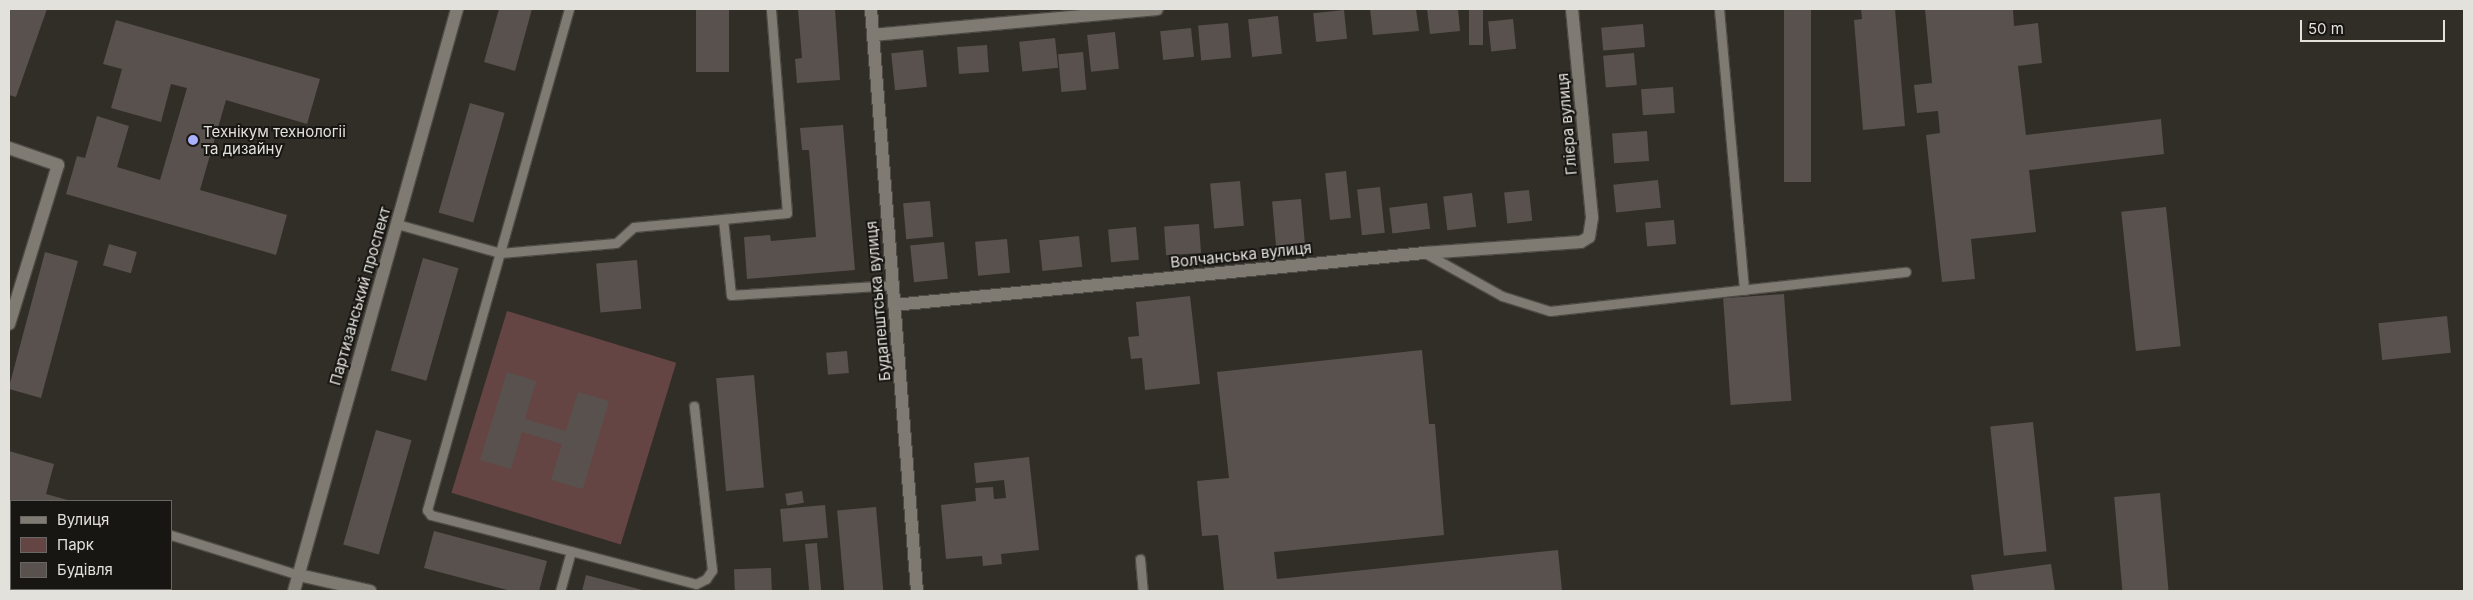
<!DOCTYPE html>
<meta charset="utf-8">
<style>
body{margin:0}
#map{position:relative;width:2473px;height:600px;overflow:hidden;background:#312e27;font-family:Inter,sans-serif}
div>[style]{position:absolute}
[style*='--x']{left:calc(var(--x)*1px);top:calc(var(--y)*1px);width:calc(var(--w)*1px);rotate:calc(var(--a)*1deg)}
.green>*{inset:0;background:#644544;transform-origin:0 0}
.building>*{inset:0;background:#59514d;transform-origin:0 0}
.roads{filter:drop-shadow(1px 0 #4e4b45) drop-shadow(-1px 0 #4e4b45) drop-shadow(0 1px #4e4b45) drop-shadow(0 -1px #4e4b45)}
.service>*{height:9px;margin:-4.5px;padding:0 4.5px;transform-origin:4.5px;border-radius:4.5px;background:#7f7b73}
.minor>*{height:12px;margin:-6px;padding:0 6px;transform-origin:6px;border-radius:6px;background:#7f7b73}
.tertiary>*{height:12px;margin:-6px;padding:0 6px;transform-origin:6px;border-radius:6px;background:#7f7b73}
.dots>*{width:14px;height:14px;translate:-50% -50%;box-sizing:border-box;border:2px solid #181613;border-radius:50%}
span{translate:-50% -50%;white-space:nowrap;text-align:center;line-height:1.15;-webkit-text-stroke:4px #181613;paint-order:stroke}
.street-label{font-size:15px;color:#e3e1dc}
.poi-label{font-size:15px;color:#e3e1dc}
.left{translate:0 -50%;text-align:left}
.frame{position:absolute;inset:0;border:10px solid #e3e1dc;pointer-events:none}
.legend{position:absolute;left:10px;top:500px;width:162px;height:90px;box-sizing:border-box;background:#181613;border:1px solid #696763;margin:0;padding:6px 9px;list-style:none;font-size:15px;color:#e3e1dc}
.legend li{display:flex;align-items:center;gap:10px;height:25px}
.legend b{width:25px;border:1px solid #696763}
.scale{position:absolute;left:2300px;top:20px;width:145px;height:22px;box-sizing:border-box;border:2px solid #e3e1dc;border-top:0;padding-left:6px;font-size:15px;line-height:18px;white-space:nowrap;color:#e3e1dc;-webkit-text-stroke:4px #181613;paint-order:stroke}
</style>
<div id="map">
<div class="green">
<div style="left:507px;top:311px;width:177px;height:190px;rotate:17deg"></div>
</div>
<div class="building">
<div style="clip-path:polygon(9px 9px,47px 9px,16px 97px,9px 95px)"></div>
<div style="clip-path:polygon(499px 9px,532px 9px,515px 71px,484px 62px)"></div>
<div style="left:696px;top:9px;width:33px;height:63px"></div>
<div style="clip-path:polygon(798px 9px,835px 9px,840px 80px,797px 83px,795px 59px,802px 58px)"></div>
<div style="clip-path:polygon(1370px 9px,1416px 9px,1419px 31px,1373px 35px)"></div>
<div style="clip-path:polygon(1427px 9px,1458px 9px,1460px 31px,1430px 34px)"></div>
<div style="left:1469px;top:9px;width:14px;height:36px"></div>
<div style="left:1784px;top:9px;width:27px;height:173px"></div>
<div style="clip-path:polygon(1861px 9px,1895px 9px,1905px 126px,1863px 130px,1854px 20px,1862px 19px)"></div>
<div style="clip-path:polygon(1925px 9px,2013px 9px,2014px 26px,2038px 23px,2042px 63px,2018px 66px,2026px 135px,2161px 119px,2164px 154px,2029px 170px,2036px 232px,1971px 239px,1975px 279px,1942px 282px,1926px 135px,1940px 133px,1938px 111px,1917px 113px,1914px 85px,1932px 83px)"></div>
<div style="left:1344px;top:10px;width:29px;height:31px;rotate:84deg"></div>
<div style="left:1278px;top:16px;width:38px;height:30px;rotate:84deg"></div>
<div style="left:1513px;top:19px;width:30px;height:25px;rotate:84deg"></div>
<div style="clip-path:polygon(116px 20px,320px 79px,307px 124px,226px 100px,200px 190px,287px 215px,276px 255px,66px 194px,77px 156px,85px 158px,97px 116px,129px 126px,117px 167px,160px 180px,187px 88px,171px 84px,161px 122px,111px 108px,122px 69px,103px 64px)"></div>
<div style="left:1228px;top:23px;width:35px;height:30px;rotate:85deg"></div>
<div style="left:1643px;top:24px;width:23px;height:42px;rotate:85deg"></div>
<div style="left:1191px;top:28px;width:29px;height:31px;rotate:84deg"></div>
<div style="left:1115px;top:32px;width:37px;height:28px;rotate:84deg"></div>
<div style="left:1055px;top:38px;width:30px;height:36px;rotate:84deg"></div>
<div style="left:987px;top:45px;width:27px;height:30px;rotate:86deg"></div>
<div style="left:923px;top:50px;width:37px;height:32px;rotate:84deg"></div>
<div style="left:1083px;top:52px;width:38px;height:25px;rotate:85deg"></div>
<div style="left:1634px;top:53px;width:32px;height:31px;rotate:85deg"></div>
<div style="left:1673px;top:87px;width:26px;height:32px;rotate:86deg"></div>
<div style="left:470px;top:103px;width:36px;height:114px;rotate:16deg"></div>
<div style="clip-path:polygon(843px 125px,855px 270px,747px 279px,744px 237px,770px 235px,771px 241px,816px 237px,809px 150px,802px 150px,800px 128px)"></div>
<div style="left:1647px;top:131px;width:30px;height:35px;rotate:86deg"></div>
<div style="left:1346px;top:171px;width:47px;height:21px;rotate:84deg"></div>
<div style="left:1658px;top:180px;width:28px;height:45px;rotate:84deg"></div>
<div style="left:1240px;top:181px;width:45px;height:30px;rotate:85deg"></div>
<div style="left:1380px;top:187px;width:46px;height:23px;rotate:84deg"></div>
<div style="left:1529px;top:190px;width:31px;height:25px;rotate:84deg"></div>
<div style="left:1472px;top:193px;width:34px;height:29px;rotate:83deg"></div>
<div style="left:1301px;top:199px;width:45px;height:29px;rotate:85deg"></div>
<div style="left:930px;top:201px;width:36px;height:27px;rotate:85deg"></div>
<div style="left:1427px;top:203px;width:26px;height:38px;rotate:83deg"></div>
<div style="left:2166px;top:207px;width:140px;height:45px;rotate:84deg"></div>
<div style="left:1674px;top:220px;width:24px;height:29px;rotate:85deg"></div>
<div style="left:1199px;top:224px;width:29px;height:35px;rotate:86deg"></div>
<div style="left:1136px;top:227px;width:33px;height:28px;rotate:85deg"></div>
<div style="left:1079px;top:236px;width:31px;height:40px;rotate:84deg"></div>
<div style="left:1007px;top:239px;width:34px;height:32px;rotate:85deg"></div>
<div style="left:944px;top:242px;width:37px;height:34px;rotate:84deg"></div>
<div style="left:109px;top:244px;width:29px;height:22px;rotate:16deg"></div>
<div style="clip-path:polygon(45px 252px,78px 261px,41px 398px,9px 389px,9px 387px)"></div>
<div style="left:423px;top:258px;width:37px;height:117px;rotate:16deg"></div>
<div style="left:637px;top:260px;width:49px;height:41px;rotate:85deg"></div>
<div style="left:1784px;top:294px;width:107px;height:61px;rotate:86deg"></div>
<div style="clip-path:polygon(1190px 296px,1200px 384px,1145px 390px,1142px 358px,1131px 359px,1128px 337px,1139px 336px,1136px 302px)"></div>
<div style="left:2447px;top:316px;width:37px;height:69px;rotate:84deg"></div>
<div style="clip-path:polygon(1422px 350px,1429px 424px,1435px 424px,1444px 535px,1274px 552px,1277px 579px,1558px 550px,1562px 591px,1224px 591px,1218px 535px,1202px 536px,1197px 481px,1229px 478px,1217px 372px)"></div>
<div style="left:847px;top:351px;width:22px;height:21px;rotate:85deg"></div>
<div style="clip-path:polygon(507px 372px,536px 381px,525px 419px,566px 431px,578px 392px,609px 401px,583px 489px,551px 480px,562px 444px,522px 432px,511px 469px,480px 460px)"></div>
<div style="left:754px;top:375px;width:113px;height:38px;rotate:85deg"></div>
<div style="left:2033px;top:422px;width:130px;height:43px;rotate:84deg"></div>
<div style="left:376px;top:430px;width:37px;height:119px;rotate:16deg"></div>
<div style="clip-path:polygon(9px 451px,54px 464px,46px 494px,71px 501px,11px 501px,11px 589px,73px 589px,72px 591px,9px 591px)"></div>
<div style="clip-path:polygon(1029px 457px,1039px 550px,1001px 554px,1002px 564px,983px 566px,982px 556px,946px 559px,941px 505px,976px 501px,975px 488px,993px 487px,994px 499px,1006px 498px,1004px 480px,976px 483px,974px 463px)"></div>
<div style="left:802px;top:491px;width:12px;height:17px;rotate:81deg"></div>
<div style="left:2160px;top:493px;width:98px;height:46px;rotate:85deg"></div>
<div style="left:825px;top:505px;width:33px;height:45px;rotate:85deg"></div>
<div style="left:876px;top:507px;width:84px;height:39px;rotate:85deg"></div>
<div style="clip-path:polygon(434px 531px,547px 561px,539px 591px,511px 591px,424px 568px)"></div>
<div style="left:817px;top:543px;width:48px;height:12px;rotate:85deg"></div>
<div style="clip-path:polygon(2051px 564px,2055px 591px,1974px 591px,1971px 575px)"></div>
<div style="left:771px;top:568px;width:23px;height:37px;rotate:88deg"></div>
<div style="clip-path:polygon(586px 575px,646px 591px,582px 591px)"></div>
</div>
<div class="roads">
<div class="service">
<div style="--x:1719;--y:9;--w:282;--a:84.9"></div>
<div style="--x:723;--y:219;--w:64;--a:-5.4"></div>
<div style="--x:787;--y:213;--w:205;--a:-94.5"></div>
<div style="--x:397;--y:224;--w:107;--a:15.7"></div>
<div style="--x:500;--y:253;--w:116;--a:-4.9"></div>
<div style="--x:616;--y:243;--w:24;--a:-42"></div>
<div style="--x:634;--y:227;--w:89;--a:-5.1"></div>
<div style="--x:723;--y:219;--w:76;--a:84"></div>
<div style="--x:731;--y:295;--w:162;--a:-3.5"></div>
<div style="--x:1425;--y:253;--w:88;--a:29.2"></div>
<div style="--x:1502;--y:296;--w:50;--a:17.4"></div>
<div style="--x:1550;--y:311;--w:358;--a:-6.3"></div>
<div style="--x:171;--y:535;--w:134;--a:17.4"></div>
<div style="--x:571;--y:551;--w:129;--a:14.8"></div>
<div style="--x:696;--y:584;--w:11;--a:-27"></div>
<div style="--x:706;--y:579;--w:11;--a:-56"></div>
<div style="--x:712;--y:570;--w:165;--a:-96.3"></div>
<div style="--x:1140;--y:559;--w:32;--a:85"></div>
<div style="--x:560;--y:591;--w:41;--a:-74.6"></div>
<div style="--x:571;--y:551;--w:145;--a:-165.6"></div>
<div style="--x:431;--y:515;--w:6;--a:-129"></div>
<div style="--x:427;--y:510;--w:521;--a:-74.18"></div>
</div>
<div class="minor">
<div style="--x:871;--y:9;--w:584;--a:85.48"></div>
<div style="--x:873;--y:35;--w:285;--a:-5.2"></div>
<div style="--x:9;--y:148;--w:52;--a:19.1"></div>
<div style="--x:58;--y:165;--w:166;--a:107.1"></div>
<div style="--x:894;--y:305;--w:533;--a:-5.6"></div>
<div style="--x:1424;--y:253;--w:157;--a:-4"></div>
<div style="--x:1581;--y:242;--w:9;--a:-32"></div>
<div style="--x:1589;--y:237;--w:20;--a:-81"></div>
<div style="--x:1592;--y:217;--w:209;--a:-95.5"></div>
<div style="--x:299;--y:575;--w:73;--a:12.7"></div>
</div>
<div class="tertiary">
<div style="--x:294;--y:591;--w:604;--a:-74.35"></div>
</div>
</div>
<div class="dots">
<div style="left:193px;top:140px;background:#aab0fc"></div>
</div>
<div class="street-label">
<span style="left:1567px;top:124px;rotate:-95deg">Глієра вулиця</span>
<span style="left:1241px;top:255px;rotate:-6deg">Волчанська вулиця</span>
<span style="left:360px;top:296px;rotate:-74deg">Партизанський проспект</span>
<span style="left:878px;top:301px;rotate:-95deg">Будапештська вулиця</span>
</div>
<div class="poi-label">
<span class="left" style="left:203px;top:140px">Технікум технологіі<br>та дизайну</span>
</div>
<div class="frame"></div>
<ul class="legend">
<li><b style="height:6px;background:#7f7b73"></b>Вулиця</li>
<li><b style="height:14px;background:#644544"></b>Парк</li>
<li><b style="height:14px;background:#59514d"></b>Будівля</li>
</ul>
<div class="scale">50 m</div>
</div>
